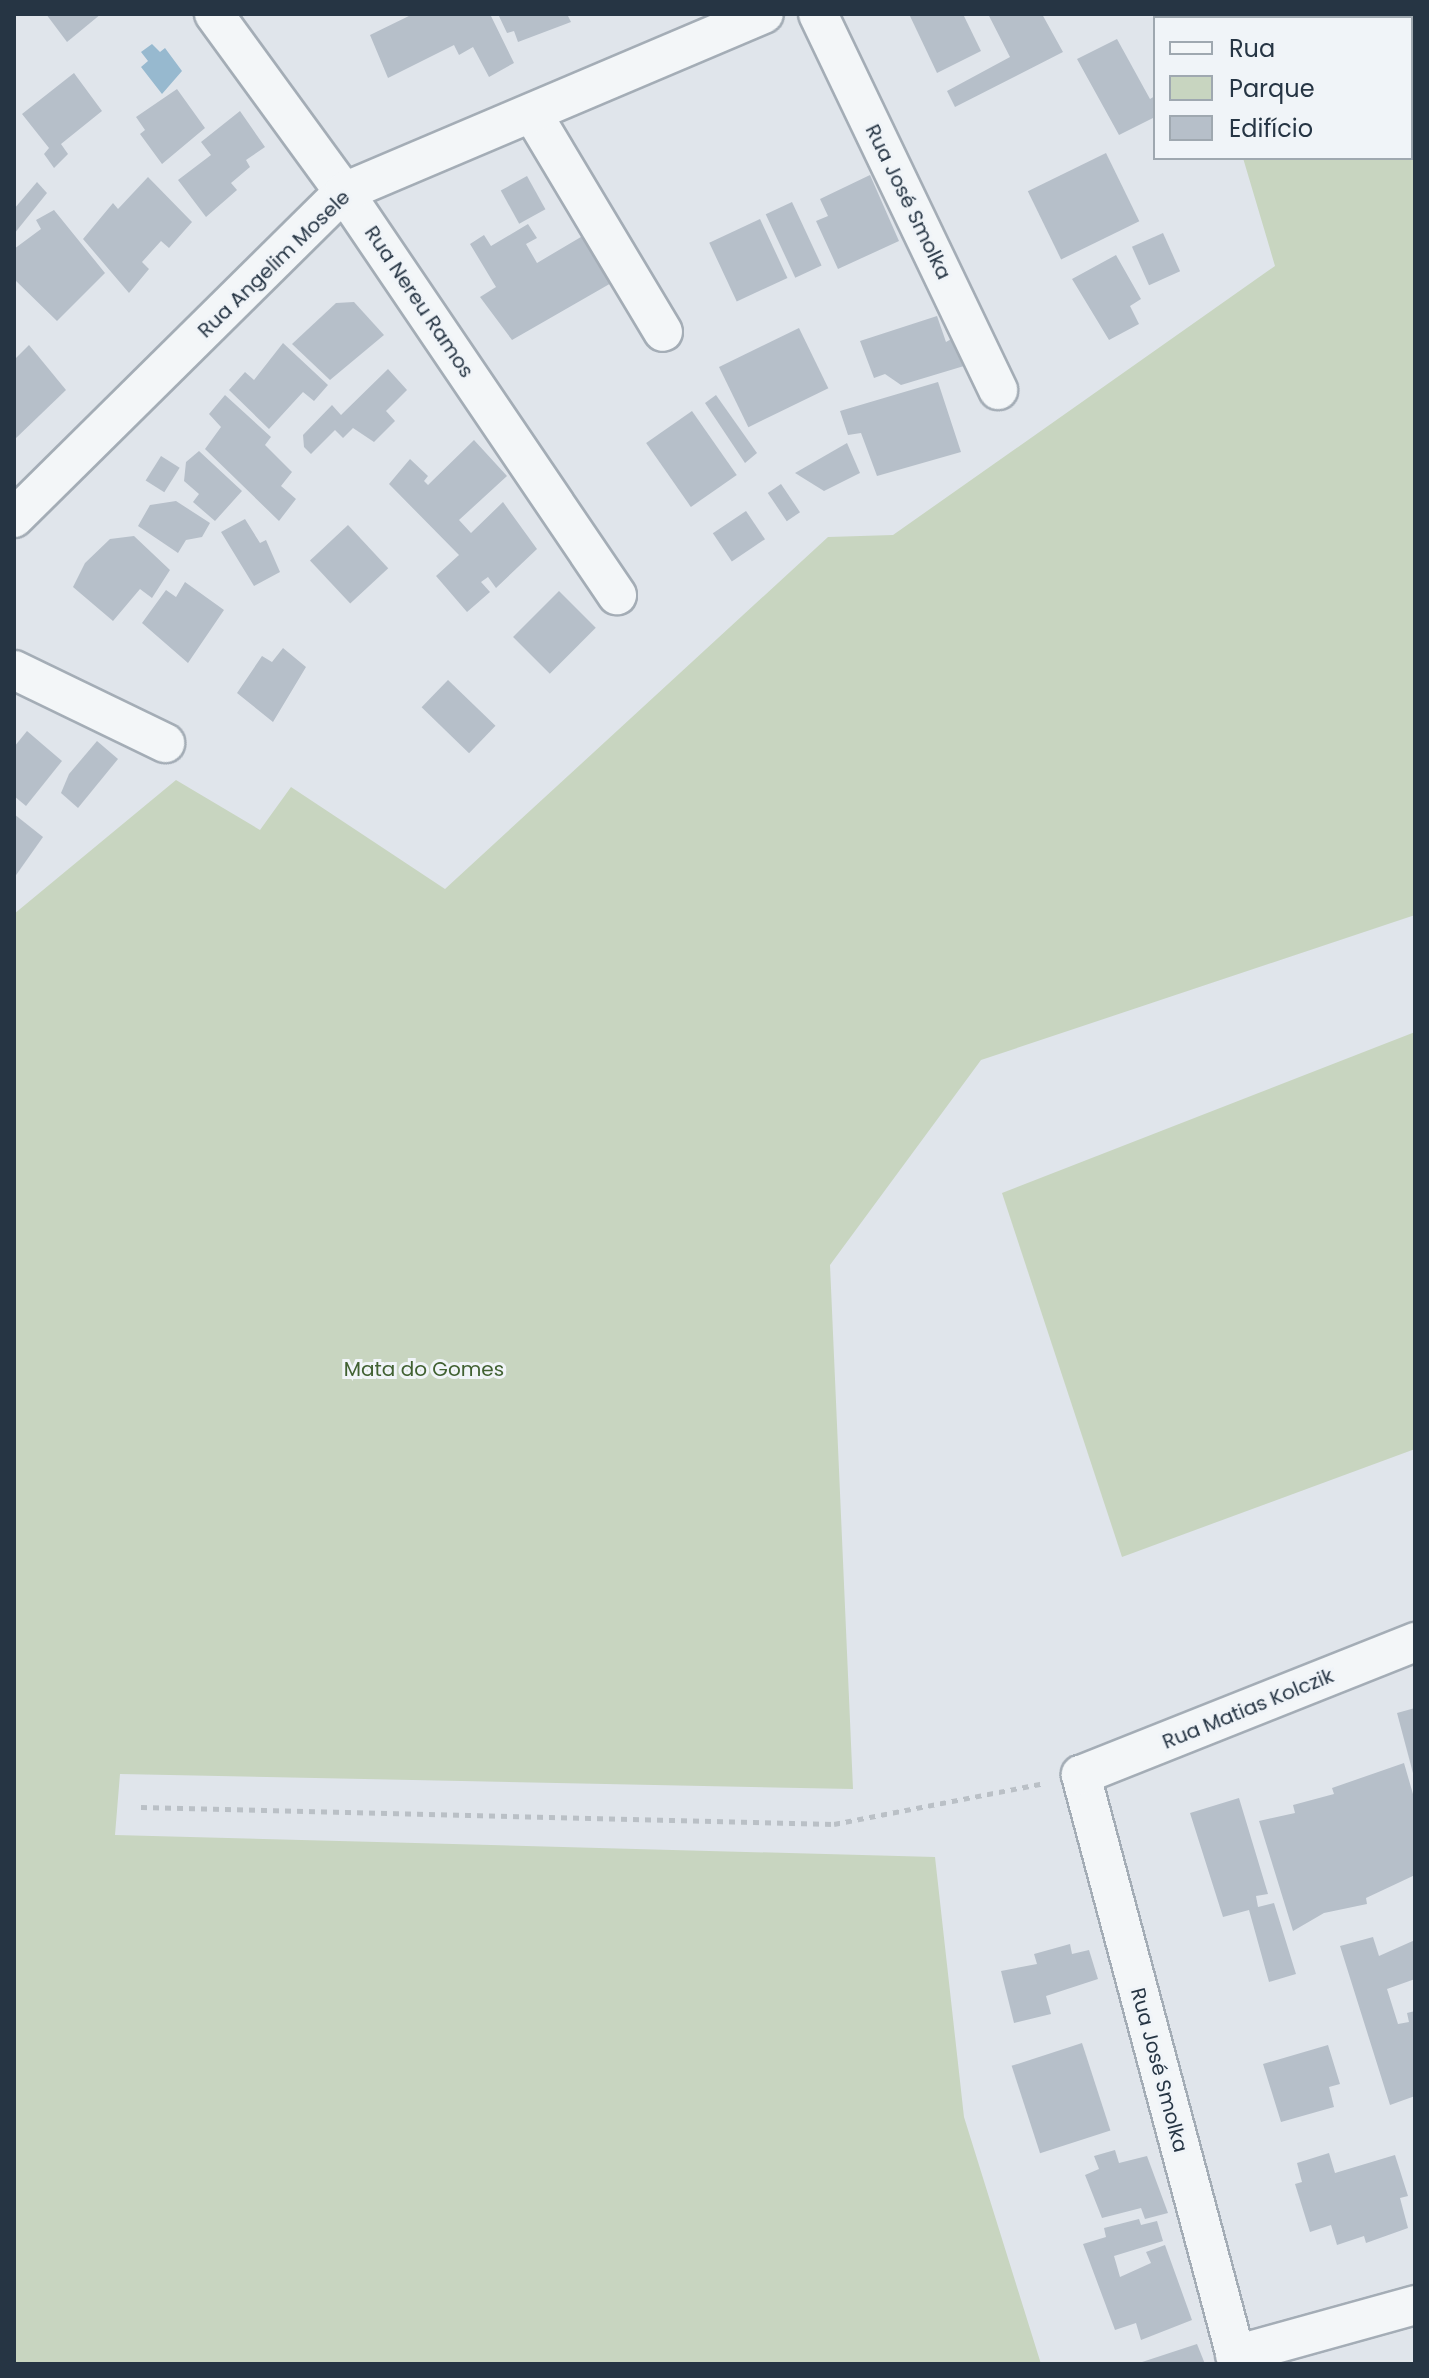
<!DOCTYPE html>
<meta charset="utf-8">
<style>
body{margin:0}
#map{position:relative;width:1429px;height:2378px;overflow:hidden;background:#e0e5eb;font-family:Poppins,sans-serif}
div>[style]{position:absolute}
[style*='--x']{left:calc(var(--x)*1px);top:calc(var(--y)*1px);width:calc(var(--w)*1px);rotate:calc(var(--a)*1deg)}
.green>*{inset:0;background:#c8d5c0}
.water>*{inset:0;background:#97b9cf}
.building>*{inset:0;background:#b6bfc9;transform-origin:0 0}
.path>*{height:5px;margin-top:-2.5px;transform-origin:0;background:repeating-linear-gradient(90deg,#bac0c6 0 6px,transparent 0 12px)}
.roads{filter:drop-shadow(2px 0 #a4adb6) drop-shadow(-2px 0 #a4adb6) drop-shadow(0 2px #a4adb6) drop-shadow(0 -2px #a4adb6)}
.street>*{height:38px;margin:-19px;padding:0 19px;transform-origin:19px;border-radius:19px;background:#f3f6f8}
span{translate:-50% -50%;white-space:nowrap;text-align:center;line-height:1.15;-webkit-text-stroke:6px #f0f4f8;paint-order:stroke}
.street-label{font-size:20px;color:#263544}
.park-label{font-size:20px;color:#416132}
.frame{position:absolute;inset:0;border:16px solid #263544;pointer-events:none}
.legend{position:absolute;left:1153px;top:16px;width:260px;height:144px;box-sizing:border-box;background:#f0f4f8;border:2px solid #9fa8b0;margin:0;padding:10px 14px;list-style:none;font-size:24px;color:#263544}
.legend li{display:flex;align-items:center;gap:16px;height:40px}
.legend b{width:40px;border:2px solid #9fa8b0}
</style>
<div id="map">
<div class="green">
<div style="clip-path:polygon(1201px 14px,1415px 14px,1415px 915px,981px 1060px,830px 1265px,853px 1789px,120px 1774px,115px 1835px,935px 1857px,964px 2117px,1041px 2364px,14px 2364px,14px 914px,176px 780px,260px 830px,291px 787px,445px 889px,828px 537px,893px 535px,1275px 266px,1243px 158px,1411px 158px,1411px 18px)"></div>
<div style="clip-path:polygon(1415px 1032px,1415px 1449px,1122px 1557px,1002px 1193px)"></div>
</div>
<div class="water">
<div style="clip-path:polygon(152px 44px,160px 52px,165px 48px,182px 71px,162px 94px,141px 67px,148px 61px,141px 52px)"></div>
</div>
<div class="building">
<div style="clip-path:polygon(46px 14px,101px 14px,67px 42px)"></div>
<div style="clip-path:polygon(413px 14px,490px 14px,514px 63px,489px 77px,473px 47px,459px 55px,454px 45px,388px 78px,370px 35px)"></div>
<div style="clip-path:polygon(498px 14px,567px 14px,571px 22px,518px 42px,514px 31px,507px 33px)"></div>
<div style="clip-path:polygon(909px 14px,963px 14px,981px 51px,937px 73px)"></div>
<div style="clip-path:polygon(988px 14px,1042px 14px,1063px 52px,955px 107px,947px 91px,1010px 57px)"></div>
<div style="clip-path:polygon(1117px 39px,1150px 99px,1155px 96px,1155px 117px,1119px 135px,1077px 59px)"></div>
<div style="clip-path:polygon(74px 73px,102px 111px,61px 144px,68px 154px,54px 168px,44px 154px,49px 148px,22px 114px)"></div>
<div style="clip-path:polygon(177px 89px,205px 128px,162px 164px,140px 134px,145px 130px,136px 117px)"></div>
<div style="clip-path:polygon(240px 111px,265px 147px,246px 160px,250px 167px,231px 183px,237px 190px,206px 217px,178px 180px,211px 155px,201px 142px)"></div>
<div style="left:1106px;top:153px;width:76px;height:87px;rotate:64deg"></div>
<div style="clip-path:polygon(870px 175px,899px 241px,838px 269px,816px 221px,828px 216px,820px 199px)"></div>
<div style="left:527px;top:176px;width:38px;height:30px;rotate:61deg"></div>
<div style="clip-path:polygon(148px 177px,192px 222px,169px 248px,161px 241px,142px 262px,149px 269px,129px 293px,83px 239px,113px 203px,118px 209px)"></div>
<div style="clip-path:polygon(37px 182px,47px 193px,14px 234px,14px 209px)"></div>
<div style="left:792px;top:202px;width:70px;height:29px;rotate:65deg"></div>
<div style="clip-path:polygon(54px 210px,105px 273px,57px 321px,14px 279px,14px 249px,41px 229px,36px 220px)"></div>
<div style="left:760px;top:219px;width:65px;height:56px;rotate:65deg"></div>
<div style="clip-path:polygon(528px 224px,537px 238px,526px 244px,537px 263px,586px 234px,613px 282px,512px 340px,480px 297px,496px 287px,470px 244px,484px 235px,491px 246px)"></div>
<div style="left:1163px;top:233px;width:42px;height:34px;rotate:66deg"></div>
<div style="clip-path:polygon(1116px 255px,1141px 299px,1130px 306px,1139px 324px,1109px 340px,1072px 279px)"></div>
<div style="clip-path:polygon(354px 302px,384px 335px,330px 380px,292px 344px,336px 303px)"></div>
<div style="clip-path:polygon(937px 316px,946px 342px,953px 338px,964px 366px,901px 385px,885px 374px,874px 378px,860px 341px)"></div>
<div style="left:799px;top:328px;width:67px;height:89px;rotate:64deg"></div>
<div style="clip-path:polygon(283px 343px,328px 385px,314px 401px,303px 392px,269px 429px,229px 390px,245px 372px,254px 380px)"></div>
<div style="clip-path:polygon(29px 345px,66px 390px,14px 440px,14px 360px)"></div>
<div style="clip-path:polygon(388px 369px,407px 390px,386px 411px,395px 421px,374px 442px,353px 428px,343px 438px,335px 430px,311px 454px,304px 447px,303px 435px,332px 405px,341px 415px)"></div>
<div style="clip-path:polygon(938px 382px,961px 452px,877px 476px,861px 433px,848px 435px,840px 411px)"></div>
<div style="clip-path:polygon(225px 395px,271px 437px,265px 445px,292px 472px,281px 486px,296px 499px,279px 521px,205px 449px,221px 427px,209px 414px)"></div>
<div style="clip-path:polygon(716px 395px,757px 453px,745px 463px,705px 403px)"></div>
<div style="left:692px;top:411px;width:78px;height:56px;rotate:55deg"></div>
<div style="clip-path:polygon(474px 440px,507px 476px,459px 520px,471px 533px,503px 502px,537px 549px,496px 588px,488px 577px,481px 582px,490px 592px,467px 612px,436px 576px,459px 555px,389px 484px,410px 459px,428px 476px,424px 481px,428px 485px)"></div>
<div style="clip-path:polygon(847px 443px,860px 473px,824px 491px,795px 473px)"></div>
<div style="clip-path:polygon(199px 451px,242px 491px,215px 521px,193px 502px,199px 494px,184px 481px,186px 462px)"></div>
<div style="left:161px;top:456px;width:22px;height:29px;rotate:32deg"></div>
<div style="left:781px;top:484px;width:34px;height:16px;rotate:56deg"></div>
<div style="clip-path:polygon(176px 501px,210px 523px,202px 537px,186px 540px,178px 553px,138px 526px,150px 505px)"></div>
<div style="left:746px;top:511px;width:34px;height:40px;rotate:56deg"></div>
<div style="clip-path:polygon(245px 519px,260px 543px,266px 540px,280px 572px,254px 586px,221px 532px)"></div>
<div style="left:348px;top:525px;width:59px;height:52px;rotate:47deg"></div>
<div style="clip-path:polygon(134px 536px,170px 570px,152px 598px,140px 589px,113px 621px,73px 587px,85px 563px,110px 539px)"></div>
<div style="clip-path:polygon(185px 582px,224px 610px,188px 663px,142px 623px,166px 590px,176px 597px)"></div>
<div style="left:559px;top:591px;width:52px;height:65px;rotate:45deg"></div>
<div style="clip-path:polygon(283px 648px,306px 667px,273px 722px,237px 693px,262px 656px,272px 662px)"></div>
<div style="left:448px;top:680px;width:66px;height:38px;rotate:44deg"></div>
<div style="clip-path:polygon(27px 731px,62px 761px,26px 806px,14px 796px,14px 747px)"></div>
<div style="clip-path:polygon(97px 741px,118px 759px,78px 808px,61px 793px,69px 774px)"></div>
<div style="clip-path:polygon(14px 814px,43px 837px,14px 878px)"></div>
<div style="clip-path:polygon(1415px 1708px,1415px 1777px,1414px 1777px,1397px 1713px)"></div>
<div style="clip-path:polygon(1404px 1763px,1415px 1801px,1415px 1875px,1366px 1898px,1367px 1904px,1324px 1913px,1293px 1931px,1259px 1821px,1295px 1813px,1293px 1805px,1334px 1794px,1332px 1788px)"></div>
<div style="clip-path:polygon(1239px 1798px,1268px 1894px,1256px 1896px,1258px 1907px,1274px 1903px,1296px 1974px,1269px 1982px,1249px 1910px,1223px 1917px,1190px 1813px)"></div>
<div style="clip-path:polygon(1373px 1937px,1379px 1956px,1415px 1940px,1415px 1979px,1387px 1989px,1398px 2024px,1409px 2022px,1407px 2013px,1415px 2011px,1415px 2096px,1390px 2105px,1340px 1946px)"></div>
<div style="clip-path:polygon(1070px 1944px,1072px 1954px,1089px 1950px,1098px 1979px,1046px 1996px,1051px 2014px,1014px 2023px,1001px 1971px,1037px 1964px,1034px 1954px)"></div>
<div style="left:1082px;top:2043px;width:92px;height:74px;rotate:72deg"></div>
<div style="clip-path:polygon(1328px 2045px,1340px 2084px,1329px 2087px,1334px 2107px,1281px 2122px,1263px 2064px)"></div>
<div style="clip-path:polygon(1115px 2150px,1119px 2163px,1147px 2156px,1168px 2213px,1145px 2219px,1141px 2208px,1102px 2218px,1085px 2175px,1099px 2169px,1094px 2156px)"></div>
<div style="clip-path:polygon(1329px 2153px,1335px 2173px,1395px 2155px,1408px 2196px,1400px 2198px,1408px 2228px,1366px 2243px,1364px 2236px,1337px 2245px,1331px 2225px,1310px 2232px,1295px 2184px,1302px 2182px,1297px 2163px)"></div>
<div style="clip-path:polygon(1139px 2219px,1141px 2225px,1157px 2221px,1163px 2241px,1114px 2256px,1120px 2277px,1151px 2263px,1146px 2252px,1165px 2245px,1192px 2320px,1141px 2340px,1136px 2323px,1115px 2330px,1083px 2244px,1106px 2237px,1104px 2228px)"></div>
<div style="clip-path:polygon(1197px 2344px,1205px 2364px,1139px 2364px,1139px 2363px)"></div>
</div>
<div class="path">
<div style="--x:141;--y:1807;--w:693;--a:1.41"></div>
<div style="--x:834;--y:1824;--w:215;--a:-11"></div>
</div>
<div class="roads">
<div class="street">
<div style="--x:214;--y:14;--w:220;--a:53.9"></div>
<div style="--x:344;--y:192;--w:487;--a:55.9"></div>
<div style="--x:818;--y:14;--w:417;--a:64.4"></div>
<div style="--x:532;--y:113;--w:255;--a:59.1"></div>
<div style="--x:14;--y:518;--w:464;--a:-44.7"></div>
<div style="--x:344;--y:192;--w:456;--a:-23"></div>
<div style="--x:14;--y:670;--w:168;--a:25.8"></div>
<div style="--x:1235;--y:2355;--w:187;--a:-15.5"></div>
<div style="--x:1238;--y:2364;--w:610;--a:-104.93"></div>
<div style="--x:1081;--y:1775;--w:360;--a:-21.7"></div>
</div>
</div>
<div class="street-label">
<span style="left:908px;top:202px;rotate:64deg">Rua José Smolka</span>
<span style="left:274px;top:264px;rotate:-44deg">Rua Angelim Mosele</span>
<span style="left:419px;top:302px;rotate:56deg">Rua Nereu Ramos</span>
<span style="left:1248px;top:1709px;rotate:-22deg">Rua Matias Kolczik</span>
<span style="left:1159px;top:2070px;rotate:75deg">Rua José Smolka</span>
</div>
<div class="park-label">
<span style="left:424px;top:1369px">Mata do Gomes</span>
</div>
<div class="frame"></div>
<ul class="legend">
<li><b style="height:10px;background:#f3f6f8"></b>Rua</li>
<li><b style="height:22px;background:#c8d5c0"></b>Parque</li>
<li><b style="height:22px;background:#b6bfc9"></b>Edifício</li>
</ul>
</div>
